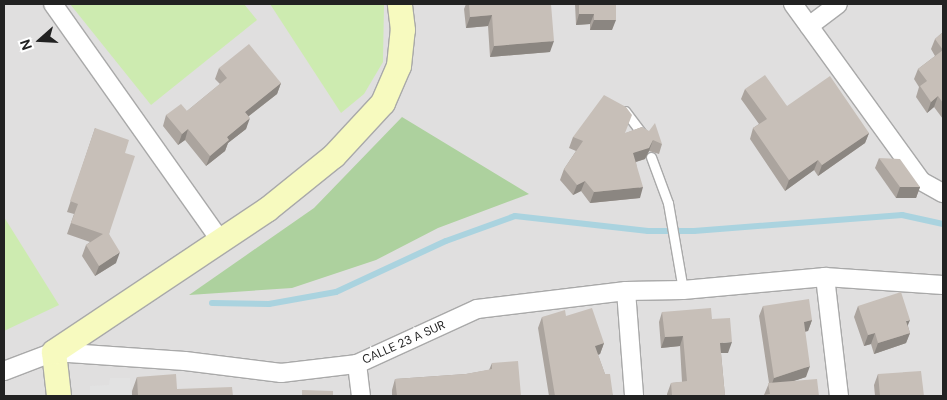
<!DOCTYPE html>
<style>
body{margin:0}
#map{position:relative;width:947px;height:400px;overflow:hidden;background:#f2efe9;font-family:"DM Sans",sans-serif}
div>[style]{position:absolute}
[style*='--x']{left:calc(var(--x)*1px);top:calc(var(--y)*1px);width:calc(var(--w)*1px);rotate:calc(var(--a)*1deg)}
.residential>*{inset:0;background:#e0dfdf;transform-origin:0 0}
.grass>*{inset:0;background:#cdebb0}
.forest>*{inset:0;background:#add19e}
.parking>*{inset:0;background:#e2e2e2}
.stream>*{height:6px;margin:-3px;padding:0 3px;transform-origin:3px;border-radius:3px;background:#aad3df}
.roads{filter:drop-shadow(1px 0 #a9a9a9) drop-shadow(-1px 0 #a9a9a9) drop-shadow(0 1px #a9a9a9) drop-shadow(0 -1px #a9a9a9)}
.lane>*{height:9px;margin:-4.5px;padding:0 4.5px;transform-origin:4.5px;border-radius:4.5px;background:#fff}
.street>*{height:18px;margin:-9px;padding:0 9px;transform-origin:9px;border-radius:9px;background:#fff}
.secondary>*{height:24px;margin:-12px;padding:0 12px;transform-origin:12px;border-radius:12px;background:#f7fabf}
.wall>*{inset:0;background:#aba49e}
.shaded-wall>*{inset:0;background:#8b8681}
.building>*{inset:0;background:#c7bfb8}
span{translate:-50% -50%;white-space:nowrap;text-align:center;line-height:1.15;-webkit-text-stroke:5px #fff;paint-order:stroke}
.street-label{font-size:12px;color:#222}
.frame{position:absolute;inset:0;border:5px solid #222;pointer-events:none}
.north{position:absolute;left:15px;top:15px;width:50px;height:50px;-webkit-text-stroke:4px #fff;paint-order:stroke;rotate:251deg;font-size:14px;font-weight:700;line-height:20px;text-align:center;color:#222}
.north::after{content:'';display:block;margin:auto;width:18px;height:22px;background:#222;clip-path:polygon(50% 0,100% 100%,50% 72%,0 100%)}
</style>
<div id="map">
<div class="residential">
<div style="left:4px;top:4px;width:939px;height:392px"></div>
</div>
<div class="grass">
<div style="clip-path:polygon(70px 4px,244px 4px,257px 20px,151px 105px)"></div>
<div style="clip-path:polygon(270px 4px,384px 4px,383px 62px,364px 94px,341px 113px)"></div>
<div style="clip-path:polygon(4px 217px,59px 305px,4px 331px)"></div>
</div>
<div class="forest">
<div style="clip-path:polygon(402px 117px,529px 194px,438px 228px,376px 260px,292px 288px,189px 295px,314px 208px)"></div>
</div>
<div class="parking">
<div style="clip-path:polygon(110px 378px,130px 378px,131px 396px,90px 396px,90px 386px,109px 385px)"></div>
</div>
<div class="stream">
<div style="--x:212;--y:303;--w:57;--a:1"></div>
<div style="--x:269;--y:304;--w:68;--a:-10.2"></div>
<div style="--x:336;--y:292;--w:121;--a:-24.9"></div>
<div style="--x:446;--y:241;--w:73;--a:-19.9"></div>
<div style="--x:515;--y:216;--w:134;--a:6.4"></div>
<div style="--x:648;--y:231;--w:46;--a:0"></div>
<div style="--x:694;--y:231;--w:209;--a:-4.4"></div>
<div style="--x:902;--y:215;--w:42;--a:12.4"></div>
</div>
<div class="roads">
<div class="lane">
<div style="--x:625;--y:111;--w:31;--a:53"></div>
<div style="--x:651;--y:157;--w:49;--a:69.7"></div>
<div style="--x:668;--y:203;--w:88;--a:80.2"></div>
</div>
<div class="street">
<div style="--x:53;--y:4;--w:291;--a:54.7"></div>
<div style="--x:793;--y:4;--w:218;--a:54.1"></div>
<div style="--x:921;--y:181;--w:25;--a:29"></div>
<div style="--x:809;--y:26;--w:36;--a:-37"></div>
<div style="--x:825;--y:277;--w:120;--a:83.3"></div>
<div style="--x:626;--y:291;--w:105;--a:85.6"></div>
<div style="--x:357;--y:364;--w:32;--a:83"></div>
<div style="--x:4;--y:371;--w:53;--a:-20.8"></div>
<div style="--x:54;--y:352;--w:131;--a:3.9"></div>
<div style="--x:185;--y:361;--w:97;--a:7.1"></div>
<div style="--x:281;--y:373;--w:77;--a:-6.8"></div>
<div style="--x:357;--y:364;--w:132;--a:-24.6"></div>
<div style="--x:477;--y:309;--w:150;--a:-6.9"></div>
<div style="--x:626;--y:291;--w:57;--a:-1"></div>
<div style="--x:683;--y:290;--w:143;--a:-5.2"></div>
<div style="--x:825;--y:277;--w:118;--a:3.9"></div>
</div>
<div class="secondary">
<div style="--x:59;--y:396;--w:44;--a:-96.5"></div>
<div style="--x:54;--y:352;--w:256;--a:-33.7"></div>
<div style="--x:267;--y:210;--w:86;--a:-38.9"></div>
<div style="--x:334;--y:156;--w:72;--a:-47.2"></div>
<div style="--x:383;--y:103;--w:40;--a:-66.6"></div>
<div style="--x:399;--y:66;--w:36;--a:-84"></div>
<div style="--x:403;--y:30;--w:26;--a:-97"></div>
</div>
</div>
<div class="wall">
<div style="clip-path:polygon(466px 4px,551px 4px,550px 52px,490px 57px,488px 26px,466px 28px,464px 9px)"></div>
<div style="clip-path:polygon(575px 4px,616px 4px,612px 30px,590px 30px,590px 24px,576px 25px)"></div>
<div style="clip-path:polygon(943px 32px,943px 119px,934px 107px,927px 113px,916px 97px,919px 87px,914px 79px,918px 69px,935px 56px,931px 49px,935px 39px)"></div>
<div style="clip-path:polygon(219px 68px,281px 83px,277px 94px,249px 116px,246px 129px,228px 143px,225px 151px,206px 166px,185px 140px,178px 145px,163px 126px,166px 115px,187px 111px,220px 84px,215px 79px)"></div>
<div style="clip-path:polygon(745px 89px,787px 106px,869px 133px,865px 143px,818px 176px,814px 170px,785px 191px,750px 139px,753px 128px,759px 124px,741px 99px)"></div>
<div style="clip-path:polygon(642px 127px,662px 144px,659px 154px,649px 151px,645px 159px,636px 162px,640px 198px,590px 203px,581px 191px,573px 195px,560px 180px,564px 169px,576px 151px,569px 148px,573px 137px,626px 133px)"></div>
<div style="clip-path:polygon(95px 128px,125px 153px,109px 234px,116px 263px,95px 276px,82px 256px,86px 245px,90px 242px,67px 234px,74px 214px,67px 212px)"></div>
<div style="clip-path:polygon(879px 158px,920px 187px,916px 198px,896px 198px,875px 168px)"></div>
<div style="clip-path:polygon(763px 306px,812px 320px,808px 331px,805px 332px,806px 377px,793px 381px,819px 396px,764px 395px,769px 383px,759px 316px)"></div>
<div style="clip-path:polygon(858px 306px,908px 326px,910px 333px,906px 343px,874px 354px,871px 344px,864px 346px,854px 317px)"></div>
<div style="clip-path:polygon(662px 312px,712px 319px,728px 353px,721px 353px,725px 396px,667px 396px,667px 394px,671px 383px,682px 382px,680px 346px,661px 348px,659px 322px)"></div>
<div style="clip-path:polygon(566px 316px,604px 343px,600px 354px,598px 355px,613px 396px,549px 396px,538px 328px,542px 317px)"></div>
<div style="clip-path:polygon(492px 363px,521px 396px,392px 396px,392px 390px,395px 379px,466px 374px,489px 370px)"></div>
<div style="clip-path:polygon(878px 374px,924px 396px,875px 396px,874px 385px)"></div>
<div style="clip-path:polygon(137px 377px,177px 389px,233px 396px,132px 396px,132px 391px)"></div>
</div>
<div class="shaded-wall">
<div style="clip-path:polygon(579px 14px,594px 14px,590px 24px,576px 25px)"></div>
<div style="clip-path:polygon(492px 15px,488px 26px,466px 28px,470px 17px)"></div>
<div style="clip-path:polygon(594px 20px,616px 20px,612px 30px,590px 30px)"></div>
<div style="clip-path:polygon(554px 41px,550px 52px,490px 57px,494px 46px)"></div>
<div style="clip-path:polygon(281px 83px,277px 94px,241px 122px,245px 112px)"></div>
<div style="clip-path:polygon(938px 96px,934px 107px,927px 113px,931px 102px)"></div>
<div style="clip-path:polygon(250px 118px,246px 129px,228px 143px,225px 151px,206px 166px,210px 156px,227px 137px)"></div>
<div style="clip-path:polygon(188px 129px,185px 140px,178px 145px,182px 134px)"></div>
<div style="clip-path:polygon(869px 133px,865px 143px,818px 176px,822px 165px)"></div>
<div style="clip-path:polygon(653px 140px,649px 151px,645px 159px,629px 164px,633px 153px)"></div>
<div style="clip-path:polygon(818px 160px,814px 170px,785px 191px,789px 180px)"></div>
<div style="clip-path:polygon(585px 181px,581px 191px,573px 195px,577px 185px)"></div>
<div style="clip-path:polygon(643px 187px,640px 198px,590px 203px,594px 192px)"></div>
<div style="clip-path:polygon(900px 187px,920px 187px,916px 198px,896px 198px)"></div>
<div style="clip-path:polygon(120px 252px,116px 263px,95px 276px,99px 266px)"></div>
<div style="clip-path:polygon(812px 320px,808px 331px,800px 332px,804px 322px)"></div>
<div style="clip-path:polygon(910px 320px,906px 330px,906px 321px)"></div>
<div style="clip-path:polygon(875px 333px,871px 344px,864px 346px,868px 335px)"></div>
<div style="clip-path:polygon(910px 333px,906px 343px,874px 354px,878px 343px)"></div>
<div style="clip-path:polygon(683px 336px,680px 346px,661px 348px,665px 337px)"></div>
<div style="clip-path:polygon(732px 342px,728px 353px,716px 353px,720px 343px)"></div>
<div style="clip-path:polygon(604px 343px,600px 354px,591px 357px,595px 346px)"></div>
<div style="clip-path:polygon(810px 366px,806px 377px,770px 389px,774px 378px)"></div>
</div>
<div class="building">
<div style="clip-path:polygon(469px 4px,551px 4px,554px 41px,494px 46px,492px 15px,470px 17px)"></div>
<div style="clip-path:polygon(579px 4px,616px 4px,616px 20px,594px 20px,594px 14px,579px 14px)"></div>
<div style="clip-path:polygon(943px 32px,943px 103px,938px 96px,931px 102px,920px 86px,927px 81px,918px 69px,943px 50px,935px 39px)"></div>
<div style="clip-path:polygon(249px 44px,281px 83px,245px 112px,250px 118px,227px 137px,229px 140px,210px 156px,188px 129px,182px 134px,166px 115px,181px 104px,187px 111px,227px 78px,219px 68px)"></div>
<div style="clip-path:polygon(765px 75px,787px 106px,830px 76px,869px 133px,822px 165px,818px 160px,789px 180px,753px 128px,767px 119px,745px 89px)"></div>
<div style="clip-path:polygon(604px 95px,626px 107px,632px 115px,625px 133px,642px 127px,649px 131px,655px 123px,662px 144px,653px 140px,649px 148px,633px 153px,643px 187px,594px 192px,585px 181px,577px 185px,564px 169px,583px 141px,573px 137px)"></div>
<div style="clip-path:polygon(95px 128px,129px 140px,125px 153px,135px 156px,109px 234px,120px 252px,99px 266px,86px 245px,103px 234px,71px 223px,78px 204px,70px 201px)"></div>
<div style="clip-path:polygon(879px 158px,900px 159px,920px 187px,900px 187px)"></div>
<div style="clip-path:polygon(901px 292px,910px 320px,906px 321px,910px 333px,878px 343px,875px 333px,868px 335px,858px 306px)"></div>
<div style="clip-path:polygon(809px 299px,812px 320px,804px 322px,810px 366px,774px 378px,763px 306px)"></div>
<div style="clip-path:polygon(592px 308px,604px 343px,595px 346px,605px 374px,610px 374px,613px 396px,555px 396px,542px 317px,565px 310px,566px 316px)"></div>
<div style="clip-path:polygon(711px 308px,712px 319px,730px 318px,732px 342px,720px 343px,725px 396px,672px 396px,671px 383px,687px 381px,683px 336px,665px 337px,662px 312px)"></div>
<div style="clip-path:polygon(518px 361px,521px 396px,397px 396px,395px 379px,466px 374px,492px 369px,492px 363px)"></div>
<div style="clip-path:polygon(921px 371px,924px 396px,880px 396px,878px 374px)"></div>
<div style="clip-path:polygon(176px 374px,177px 389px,232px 387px,233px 396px,138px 396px,137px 377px)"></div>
<div style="clip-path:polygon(817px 379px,819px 396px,756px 396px,770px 394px,768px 383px)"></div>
<div style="clip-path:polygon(302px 390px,333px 391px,333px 396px,302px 396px)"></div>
</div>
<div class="street-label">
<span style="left:404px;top:343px;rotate:-24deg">CALLE 23 A SUR</span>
</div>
<div class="frame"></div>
<div class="north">N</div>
</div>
